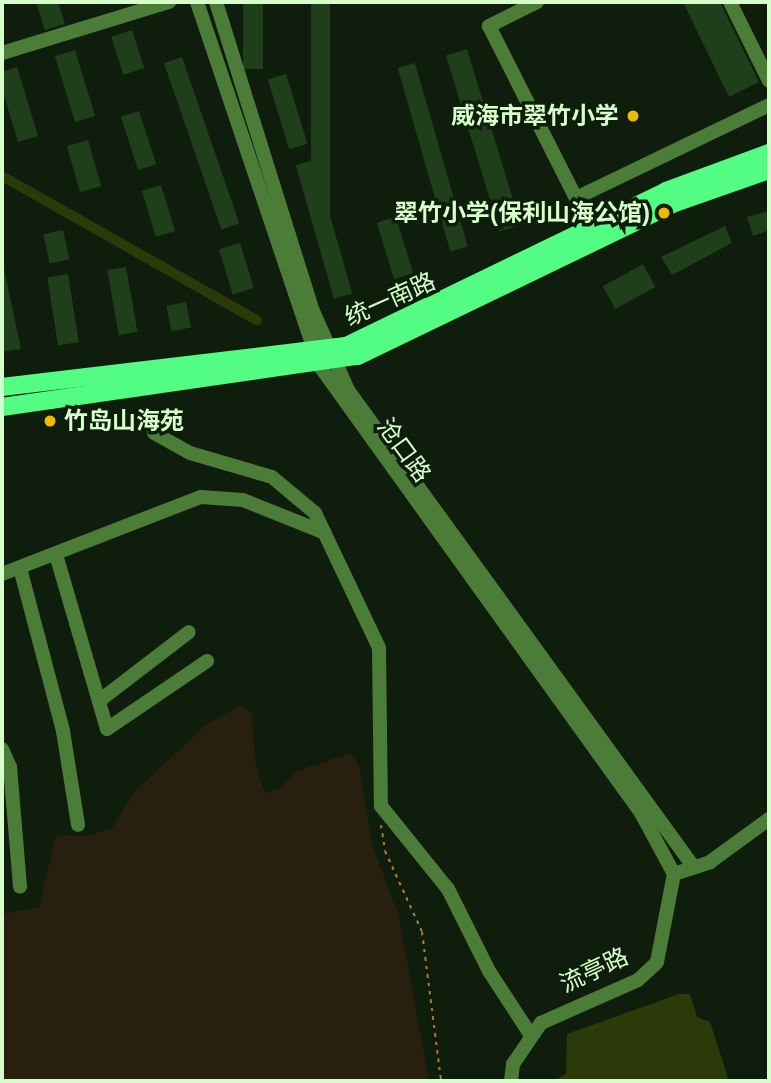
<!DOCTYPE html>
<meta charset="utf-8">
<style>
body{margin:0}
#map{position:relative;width:771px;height:1083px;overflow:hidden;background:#0f1e0c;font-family:Arial,"Noto Sans SC",sans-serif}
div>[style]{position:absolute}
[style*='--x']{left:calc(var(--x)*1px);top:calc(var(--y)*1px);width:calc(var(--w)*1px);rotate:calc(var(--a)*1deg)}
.green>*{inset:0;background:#281f0f}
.water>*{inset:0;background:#2c3a09}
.canal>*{height:10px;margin:-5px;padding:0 5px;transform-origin:5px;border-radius:5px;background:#2c3a09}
.building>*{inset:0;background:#1e3f19;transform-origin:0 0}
.path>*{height:2px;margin-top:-1px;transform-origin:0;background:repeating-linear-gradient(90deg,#ae7c2e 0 3.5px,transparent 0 8.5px)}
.minor>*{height:14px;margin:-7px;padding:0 7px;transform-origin:7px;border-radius:7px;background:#4c7d38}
.major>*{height:18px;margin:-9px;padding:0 9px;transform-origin:9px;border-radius:9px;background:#53fd84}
.dots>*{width:19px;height:19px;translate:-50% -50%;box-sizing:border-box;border:4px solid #0f1e0c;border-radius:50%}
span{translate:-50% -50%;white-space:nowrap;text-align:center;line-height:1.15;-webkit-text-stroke:7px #0f1e0c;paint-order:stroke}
.poi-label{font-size:24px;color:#d6feca;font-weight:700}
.right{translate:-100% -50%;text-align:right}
.left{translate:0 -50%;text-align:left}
.street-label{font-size:24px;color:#d6feca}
.frame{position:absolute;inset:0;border:4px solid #d6feca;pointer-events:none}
</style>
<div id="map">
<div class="green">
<div style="clip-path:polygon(240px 705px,252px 714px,255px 762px,265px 793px,279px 789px,297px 771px,351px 753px,359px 766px,372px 844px,399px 917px,429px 1081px,2px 1081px,2px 914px,39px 907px,56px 835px,86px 836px,112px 828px,135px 791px,205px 726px)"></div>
</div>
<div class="water">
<div style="clip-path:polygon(679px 994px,690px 994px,697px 1017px,710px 1022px,729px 1081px,554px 1081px,566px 1074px,567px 1034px)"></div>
</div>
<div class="canal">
<div style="--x:2;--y:176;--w:293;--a:29.5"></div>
</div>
<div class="building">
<div style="clip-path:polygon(36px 2px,58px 2px,65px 24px,45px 30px)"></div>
<div style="left:243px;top:2px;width:20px;height:67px"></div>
<div style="left:311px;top:2px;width:19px;height:214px"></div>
<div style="clip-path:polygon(683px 2px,720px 2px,759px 82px,729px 97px)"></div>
<div style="left:132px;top:30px;width:40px;height:22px;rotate:72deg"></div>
<div style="left:467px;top:49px;width:184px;height:22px;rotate:73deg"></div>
<div style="left:75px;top:50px;width:69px;height:21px;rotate:73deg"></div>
<div style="left:182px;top:57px;width:176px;height:19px;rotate:71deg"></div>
<div style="left:415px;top:63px;width:191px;height:18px;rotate:74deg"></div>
<div style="clip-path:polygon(17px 67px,38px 136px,18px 142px,2px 89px,2px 72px)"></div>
<div style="left:286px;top:74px;width:73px;height:19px;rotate:73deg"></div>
<div style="left:139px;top:111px;width:56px;height:19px;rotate:72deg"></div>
<div style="left:88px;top:140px;width:48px;height:22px;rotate:74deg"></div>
<div style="left:314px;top:160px;width:139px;height:19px;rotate:74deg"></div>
<div style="left:161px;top:185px;width:48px;height:20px;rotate:73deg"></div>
<div style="clip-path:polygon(769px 211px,769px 230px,753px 236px,747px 217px)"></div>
<div style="left:396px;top:217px;width:59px;height:20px;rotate:73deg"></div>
<div style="clip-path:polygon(725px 226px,732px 243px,672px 275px,661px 257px)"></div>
<div style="left:63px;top:230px;width:30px;height:20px;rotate:78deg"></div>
<div style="left:240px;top:243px;width:47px;height:22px;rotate:73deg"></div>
<div style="clip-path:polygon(2px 259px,21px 349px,2px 352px)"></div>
<div style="left:643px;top:264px;width:26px;height:46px;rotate:61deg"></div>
<div style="left:126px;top:267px;width:66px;height:19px;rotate:80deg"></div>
<div style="left:68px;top:274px;width:69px;height:21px;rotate:81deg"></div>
<div style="left:186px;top:302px;width:26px;height:20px;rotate:79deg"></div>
</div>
<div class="path">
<div style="--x:381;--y:825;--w:26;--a:81"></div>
<div style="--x:385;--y:851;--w:89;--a:65.4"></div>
<div style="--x:422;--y:932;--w:150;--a:82.7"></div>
</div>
<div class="minor">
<div style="--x:197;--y:2;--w:383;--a:71.4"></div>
<div style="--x:319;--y:365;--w:552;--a:54.29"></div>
<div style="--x:641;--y:813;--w:69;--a:61.6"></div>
<div style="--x:216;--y:2;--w:324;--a:72.6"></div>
<div style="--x:313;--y:311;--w:86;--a:66.1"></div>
<div style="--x:348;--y:390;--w:588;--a:54.07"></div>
<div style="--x:537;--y:2;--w:54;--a:153.4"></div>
<div style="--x:489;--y:26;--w:193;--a:63.2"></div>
<div style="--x:576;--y:198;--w:214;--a:-25.7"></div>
<div style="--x:730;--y:2;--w:88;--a:63.7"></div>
<div style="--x:2;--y:53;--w:175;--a:-17"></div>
<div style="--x:154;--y:433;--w:41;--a:29.1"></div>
<div style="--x:190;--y:453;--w:85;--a:16.3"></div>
<div style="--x:272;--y:477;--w:56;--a:39.9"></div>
<div style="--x:315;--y:513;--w:149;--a:64.6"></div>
<div style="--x:379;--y:648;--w:158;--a:89.3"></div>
<div style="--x:381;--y:806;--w:107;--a:51.1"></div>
<div style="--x:448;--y:889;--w:92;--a:63.4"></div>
<div style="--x:489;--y:971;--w:75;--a:56.9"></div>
<div style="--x:57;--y:558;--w:178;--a:73.7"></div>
<div style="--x:107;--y:729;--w:121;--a:-34.2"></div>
<div style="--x:20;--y:568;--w:169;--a:75.2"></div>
<div style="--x:63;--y:731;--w:95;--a:80.9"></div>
<div style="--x:2;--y:574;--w:213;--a:-21.2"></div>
<div style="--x:201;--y:497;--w:42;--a:4.1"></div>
<div style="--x:243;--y:500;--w:88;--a:21.9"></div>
<div style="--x:99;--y:701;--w:113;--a:-37.5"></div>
<div style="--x:2;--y:749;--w:20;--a:66"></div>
<div style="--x:10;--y:767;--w:120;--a:85.2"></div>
<div style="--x:511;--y:1081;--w:17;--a:-83"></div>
<div style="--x:513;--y:1064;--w:50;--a:-55.7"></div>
<div style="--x:541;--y:1023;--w:106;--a:-23.9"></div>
<div style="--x:638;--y:980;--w:26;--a:-43"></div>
<div style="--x:657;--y:962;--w:90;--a:-79.1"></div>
<div style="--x:674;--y:874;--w:38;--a:-18"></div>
<div style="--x:710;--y:862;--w:73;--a:-36.1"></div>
</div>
<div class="major">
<div style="--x:2;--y:387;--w:346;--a:-6.8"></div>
<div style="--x:346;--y:346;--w:356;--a:-25.8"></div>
<div style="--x:666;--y:191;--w:110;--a:-20.3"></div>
<div style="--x:2;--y:407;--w:360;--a:-8.2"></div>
<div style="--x:358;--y:356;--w:349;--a:-25.8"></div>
<div style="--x:672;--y:204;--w:103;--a:-19.3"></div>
</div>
<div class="dots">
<div style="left:633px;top:116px;background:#f2b903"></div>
<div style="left:664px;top:213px;background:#f2b903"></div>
<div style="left:50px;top:421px;background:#f2b903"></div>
</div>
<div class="poi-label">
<span class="right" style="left:619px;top:116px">威海市翠竹小学</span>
<span class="right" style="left:650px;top:213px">翠竹小学(保利山海公馆)</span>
<span class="left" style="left:64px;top:421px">竹岛山海苑</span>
</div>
<div class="street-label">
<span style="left:390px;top:299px;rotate:-24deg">统一南路</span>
<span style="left:404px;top:450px;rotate:54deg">沧口路</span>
<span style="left:594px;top:970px;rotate:-25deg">流亭路</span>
</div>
<div class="frame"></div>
</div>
